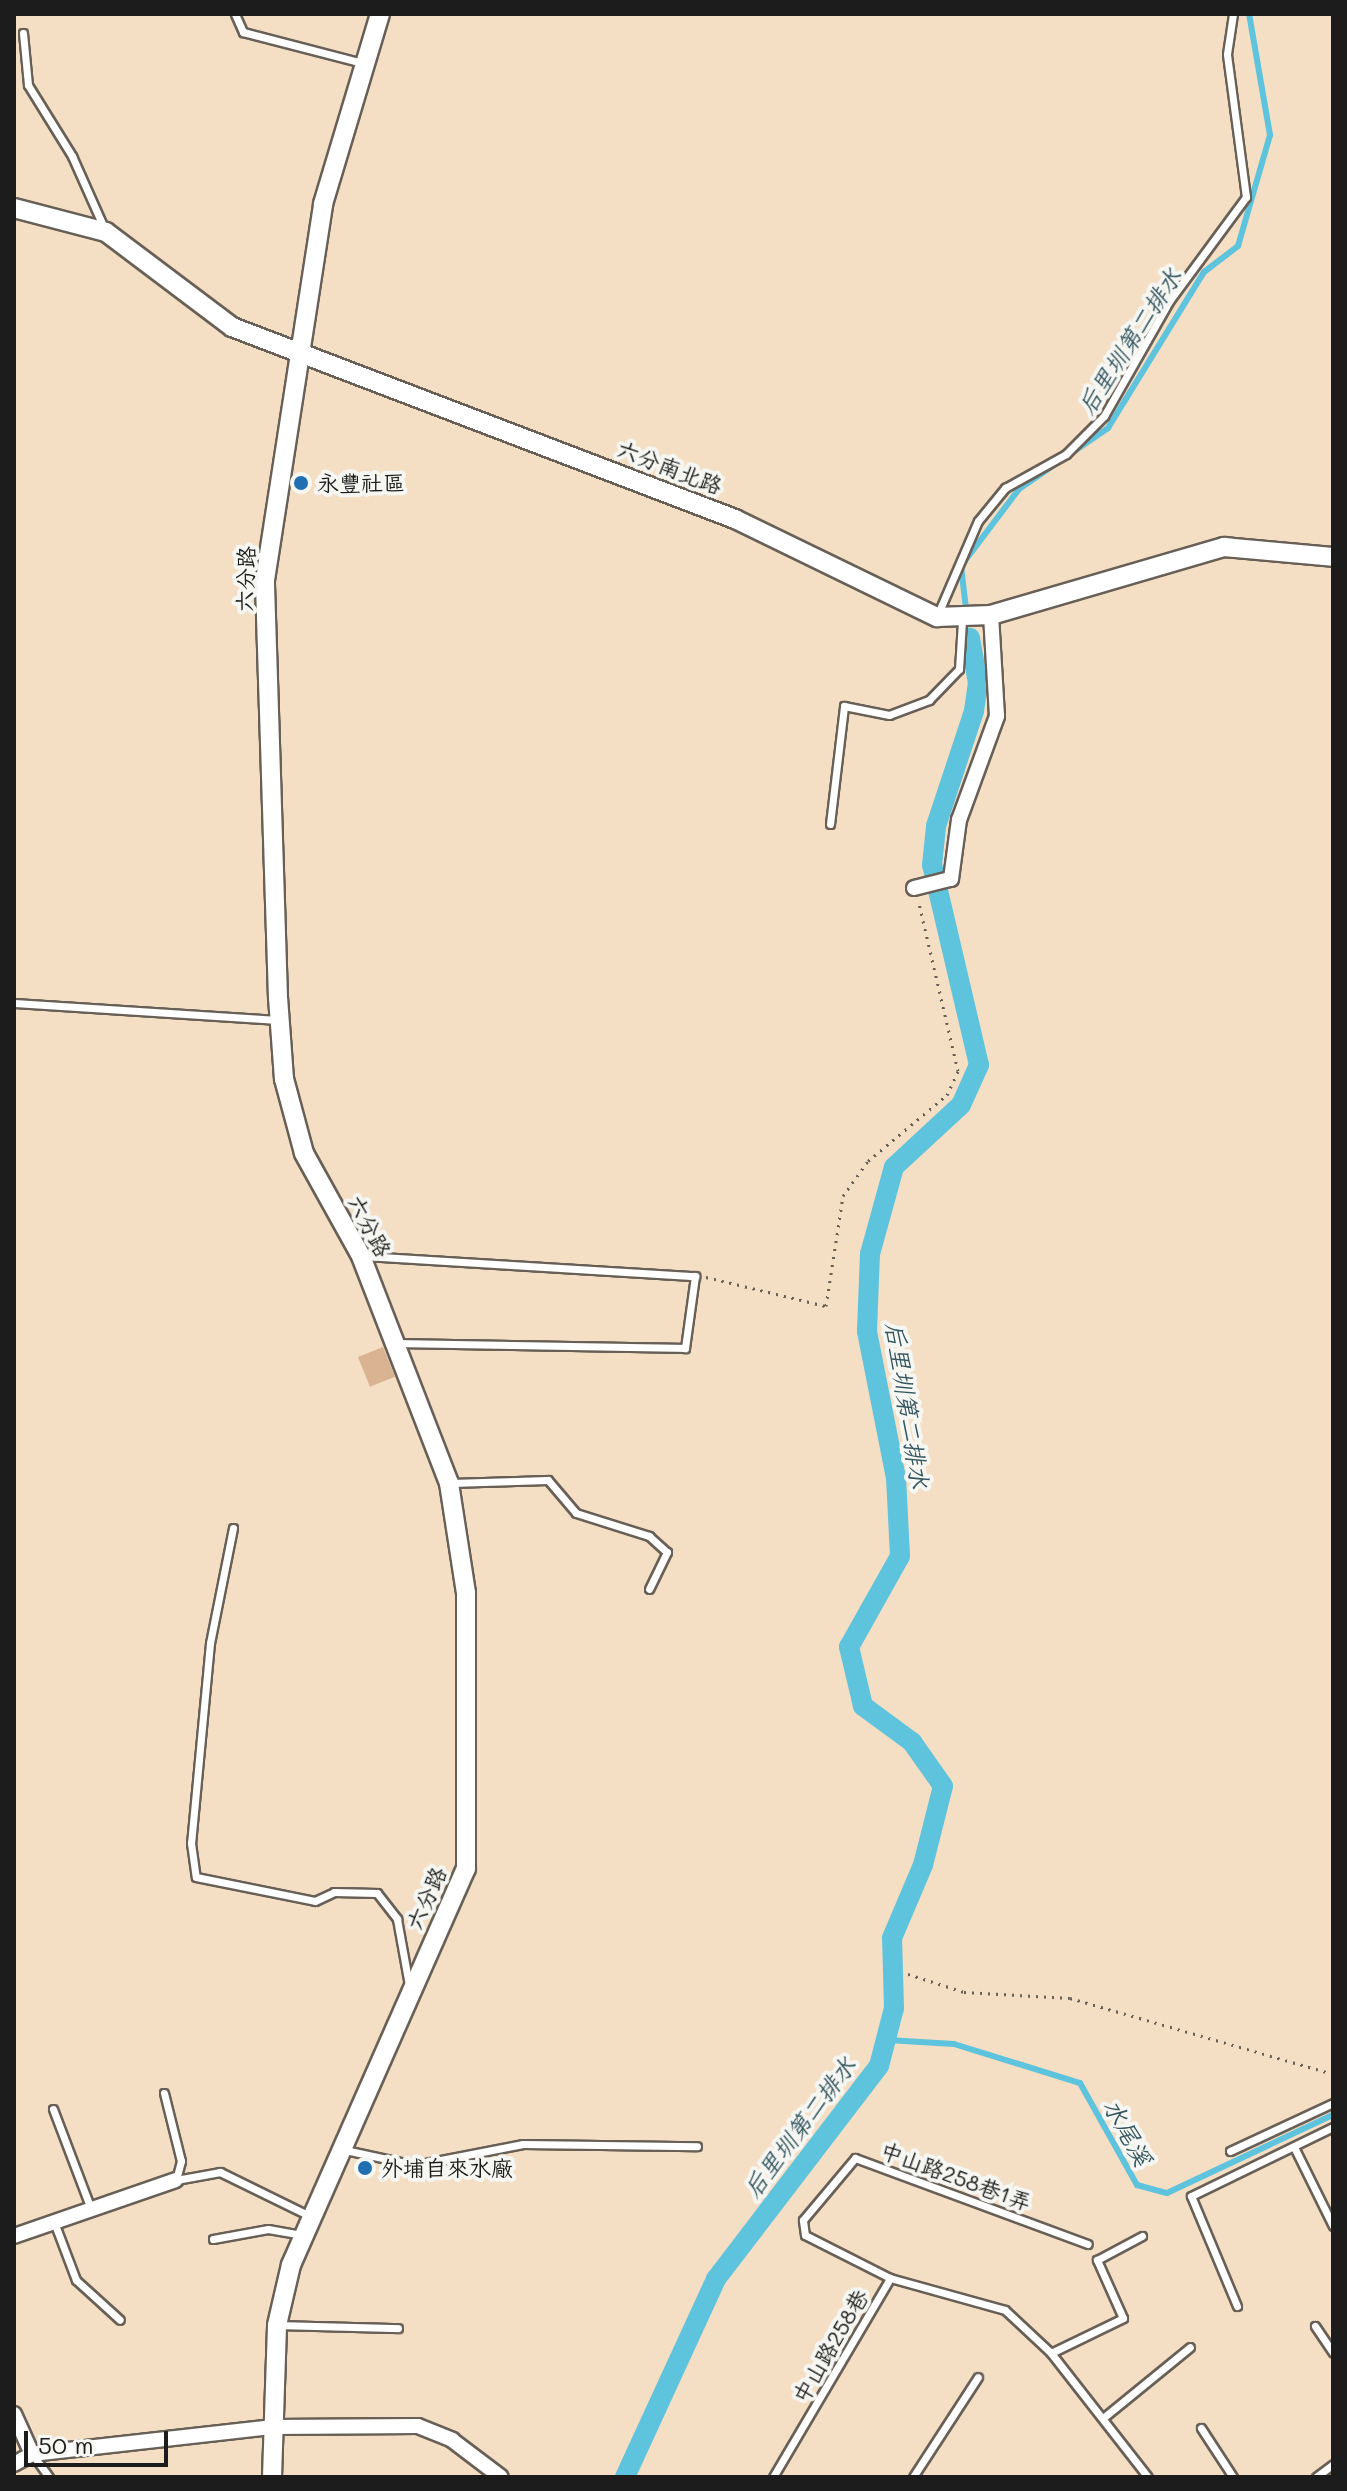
<!DOCTYPE html>
<meta charset="utf-8">
<style>
body{margin:0}
#map{position:relative;width:1347px;height:2491px;overflow:hidden;background:#f4dec4;font-family:Mali,"LXGW WenKai TC",sans-serif}
div>[style]{position:absolute}
[style*='--x']{left:calc(var(--x)*1px);top:calc(var(--y)*1px);width:calc(var(--w)*1px);rotate:calc(var(--a)*1deg)}
.stream>*{height:6px;margin:-3px;padding:0 3px;transform-origin:3px;border-radius:3px;background:#5ec3dc}
.canal>*{height:20px;margin:-10px;padding:0 10px;transform-origin:10px;border-radius:10px;background:#5ec3dc}
.building>*{inset:0;background:#dab492;transform-origin:0 0}
.path>*{height:3px;margin-top:-1.5px;transform-origin:0;background:repeating-linear-gradient(90deg,#686057 0 2px,transparent 0 8px)}
.roads{filter:drop-shadow(2px 0 #686057) drop-shadow(-2px 0 #686057) drop-shadow(0 2px #686057) drop-shadow(0 -2px #686057)}
.service>*{height:7px;margin:-3.5px;padding:0 3.5px;transform-origin:3.5px;border-radius:3.5px;background:#fff}
.minor>*{height:14px;margin:-7px;padding:0 7px;transform-origin:7px;border-radius:7px;background:#fff}
.tertiary>*{height:18px;margin:-9px;padding:0 9px;transform-origin:9px;border-radius:9px;background:#fff}
.dots>*{width:22px;height:22px;translate:-50% -50%;box-sizing:border-box;border:4px solid #f6f6f2;border-radius:50%}
span{translate:-50% -50%;white-space:nowrap;text-align:center;line-height:1.15;-webkit-text-stroke:8px #f6f6f2;paint-order:stroke}
.street-label{font-size:22px;color:#1c1c1c}
.poi-label{font-size:22px;color:#1c1c1c}
.left{translate:0 -50%;text-align:left}
.water-label{font-size:24px;color:#33565f;font-style:italic}
.frame{position:absolute;inset:0;border:16px solid #1c1c1c;pointer-events:none}
.scale{position:absolute;left:24px;top:2431px;width:144px;height:36px;box-sizing:border-box;border:4px solid #1c1c1c;border-top:0;padding-left:10px;font-size:24px;line-height:28px;white-space:nowrap;color:#1c1c1c;-webkit-text-stroke:6px #f6f6f2;paint-order:stroke}
</style>
<div id="map">
<div class="stream">
<div style="--x:966;--y:609;--w:43;--a:-96.6"></div>
<div style="--x:961;--y:566;--w:96;--a:-53"></div>
<div style="--x:1019;--y:489;--w:108;--a:-34.4"></div>
<div style="--x:1108;--y:428;--w:183;--a:-58.4"></div>
<div style="--x:1204;--y:272;--w:43;--a:-37.4"></div>
<div style="--x:1238;--y:246;--w:116;--a:-73.9"></div>
<div style="--x:1270;--y:135;--w:123;--a:-99.8"></div>
<div style="--x:887;--y:2040;--w:67;--a:3.4"></div>
<div style="--x:954;--y:2044;--w:132;--a:17.2"></div>
<div style="--x:1080;--y:2083;--w:117;--a:60.8"></div>
<div style="--x:1137;--y:2185;--w:31;--a:15"></div>
<div style="--x:1167;--y:2193;--w:183;--a:-25.2"></div>
</div>
<div class="canal">
<div style="--x:625;--y:2477;--w:218;--a:-65.3"></div>
<div style="--x:716;--y:2279;--w:268;--a:-52.6"></div>
<div style="--x:879;--y:2066;--w:60;--a:-75.5"></div>
<div style="--x:894;--y:2008;--w:70;--a:-91.6"></div>
<div style="--x:892;--y:1938;--w:79;--a:-67"></div>
<div style="--x:923;--y:1865;--w:81;--a:-75.8"></div>
<div style="--x:943;--y:1786;--w:54;--a:-125.2"></div>
<div style="--x:912;--y:1742;--w:61;--a:-143.7"></div>
<div style="--x:863;--y:1706;--w:61;--a:-103.3"></div>
<div style="--x:849;--y:1647;--w:104;--a:-60.7"></div>
<div style="--x:900;--y:1556;--w:78;--a:-92.9"></div>
<div style="--x:896;--y:1478;--w:150;--a:-101.2"></div>
<div style="--x:867;--y:1331;--w:77;--a:-87.8"></div>
<div style="--x:870;--y:1254;--w:90;--a:-74.6"></div>
<div style="--x:894;--y:1167;--w:91;--a:-42.8"></div>
<div style="--x:961;--y:1105;--w:44;--a:-65.8"></div>
<div style="--x:979;--y:1065;--w:205;--a:-103.2"></div>
<div style="--x:932;--y:865;--w:39;--a:-84"></div>
<div style="--x:936;--y:826;--w:121;--a:-71.7"></div>
<div style="--x:974;--y:711;--w:28;--a:-82"></div>
<div style="--x:978;--y:683;--w:46;--a:-100.1"></div>
</div>
<div class="building">
<div style="left:383px;top:1347px;width:32px;height:27px;rotate:68deg"></div>
</div>
<div class="path">
<div style="--x:706;--y:1277;--w:123;--a:13.6"></div>
<div style="--x:826;--y:1306;--w:111;--a:-81.2"></div>
<div style="--x:843;--y:1196;--w:43;--a:-54.5"></div>
<div style="--x:868;--y:1161;--w:103;--a:-39.9"></div>
<div style="--x:947;--y:1095;--w:26;--a:-65"></div>
<div style="--x:958;--y:1071;--w:171;--a:-103.1"></div>
<div style="--x:908;--y:1974;--w:59;--a:17.8"></div>
<div style="--x:964;--y:1992;--w:106;--a:3.2"></div>
<div style="--x:1070;--y:1998;--w:274;--a:16.1"></div>
</div>
<div class="roads">
<div class="service">
<div style="--x:235;--y:14;--w:20;--a:66"></div>
<div style="--x:243;--y:32;--w:124;--a:14.5"></div>
<div style="--x:23;--y:33;--w:52;--a:84.5"></div>
<div style="--x:28;--y:85;--w:84;--a:58.2"></div>
<div style="--x:72;--y:156;--w:81;--a:66"></div>
<div style="--x:937;--y:616;--w:103;--a:-66.7"></div>
<div style="--x:978;--y:521;--w:43;--a:-50.7"></div>
<div style="--x:1005;--y:488;--w:70;--a:-29.1"></div>
<div style="--x:1066;--y:454;--w:54;--a:-45"></div>
<div style="--x:1104;--y:416;--w:133;--a:-60.4"></div>
<div style="--x:1170;--y:300;--w:128;--a:-53.6"></div>
<div style="--x:1246;--y:197;--w:144;--a:-97.6"></div>
<div style="--x:1227;--y:54;--w:40;--a:-81.5"></div>
<div style="--x:830;--y:824;--w:119;--a:-83.2"></div>
<div style="--x:844;--y:706;--w:46;--a:11.3"></div>
<div style="--x:889;--y:715;--w:43;--a:-20.6"></div>
<div style="--x:929;--y:700;--w:43;--a:-45.9"></div>
<div style="--x:959;--y:669;--w:48;--a:-86.4"></div>
<div style="--x:14;--y:1003;--w:265;--a:3.7"></div>
<div style="--x:364;--y:1256;--w:332;--a:3.5"></div>
<div style="--x:695;--y:1276;--w:73;--a:97.9"></div>
<div style="--x:685;--y:1348;--w:287;--a:-179"></div>
<div style="--x:451;--y:1483;--w:97;--a:-1.8"></div>
<div style="--x:548;--y:1480;--w:43;--a:49.7"></div>
<div style="--x:576;--y:1513;--w:77;--a:17.5"></div>
<div style="--x:649;--y:1536;--w:24;--a:42"></div>
<div style="--x:667;--y:1552;--w:41;--a:115.9"></div>
<div style="--x:233;--y:1528;--w:117;--a:101.3"></div>
<div style="--x:210;--y:1643;--w:201;--a:95.4"></div>
<div style="--x:191;--y:1843;--w:34;--a:82"></div>
<div style="--x:196;--y:1877;--w:121;--a:11.4"></div>
<div style="--x:315;--y:1901;--w:21;--a:-25"></div>
<div style="--x:334;--y:1892;--w:43;--a:1.3"></div>
<div style="--x:377;--y:1893;--w:33;--a:52"></div>
<div style="--x:397;--y:1919;--w:67;--a:79.7"></div>
<div style="--x:164;--y:2093;--w:70;--a:76"></div>
<div style="--x:181;--y:2161;--w:20;--a:105"></div>
<div style="--x:176;--y:2180;--w:45;--a:-10.3"></div>
<div style="--x:220;--y:2172;--w:102;--a:26.1"></div>
<div style="--x:53;--y:2109;--w:107;--a:69.2"></div>
<div style="--x:1294;--y:2147;--w:88;--a:63.7"></div>
<div style="--x:345;--y:2150;--w:72;--a:12.1"></div>
<div style="--x:415;--y:2165;--w:110;--a:-11"></div>
<div style="--x:523;--y:2144;--w:174;--a:0.7"></div>
<div style="--x:1230;--y:2151;--w:114;--a:-25"></div>
<div style="--x:54;--y:2222;--w:62;--a:69.2"></div>
<div style="--x:76;--y:2280;--w:59;--a:42.3"></div>
<div style="--x:213;--y:2239;--w:56;--a:-10.3"></div>
<div style="--x:268;--y:2229;--w:34;--a:10"></div>
<div style="--x:890;--y:2278;--w:95;--a:-153.2"></div>
<div style="--x:805;--y:2235;--w:15;--a:-98"></div>
<div style="--x:803;--y:2220;--w:81;--a:-50"></div>
<div style="--x:855;--y:2158;--w:248;--a:20.3"></div>
<div style="--x:1237;--y:2306;--w:119;--a:-112.7"></div>
<div style="--x:1191;--y:2196;--w:158;--a:-25.9"></div>
<div style="--x:280;--y:2325;--w:118;--a:1.5"></div>
<div style="--x:1315;--y:2326;--w:32;--a:56"></div>
<div style="--x:1051;--y:2353;--w:80;--a:-25.9"></div>
<div style="--x:1123;--y:2318;--w:64;--a:-114.1"></div>
<div style="--x:1097;--y:2260;--w:51;--a:-28.1"></div>
<div style="--x:1103;--y:2418;--w:112;--a:-39.2"></div>
<div style="--x:1201;--y:2428;--w:59;--a:56.9"></div>
<div style="--x:33;--y:2455;--w:27;--a:54"></div>
<div style="--x:773;--y:2477;--w:231;--a:-59.5"></div>
<div style="--x:890;--y:2278;--w:119;--a:15.5"></div>
<div style="--x:1005;--y:2310;--w:63;--a:43.1"></div>
<div style="--x:1051;--y:2353;--w:157;--a:52"></div>
<div style="--x:913;--y:2477;--w:119;--a:-57"></div>
<div style="--x:1316;--y:2477;--w:21;--a:-37"></div>
</div>
<div class="minor">
<div style="--x:914;--y:888;--w:38;--a:-14"></div>
<div style="--x:951;--y:879;--w:60;--a:-82.3"></div>
<div style="--x:959;--y:820;--w:111;--a:-69.9"></div>
<div style="--x:997;--y:716;--w:101;--a:-93.4"></div>
<div style="--x:14;--y:2236;--w:171;--a:-19.1"></div>
<div style="--x:14;--y:2414;--w:44;--a:65.8"></div>
<div style="--x:14;--y:2464;--w:21;--a:-29"></div>
<div style="--x:32;--y:2454;--w:243;--a:-6.4"></div>
<div style="--x:273;--y:2427;--w:145;--a:-0.4"></div>
<div style="--x:418;--y:2426;--w:37;--a:22"></div>
<div style="--x:452;--y:2440;--w:61;--a:37.1"></div>
</div>
<div class="tertiary">
<div style="--x:14;--y:208;--w:95;--a:14.6"></div>
<div style="--x:106;--y:232;--w:158;--a:37"></div>
<div style="--x:232;--y:327;--w:538;--a:20.89"></div>
<div style="--x:735;--y:519;--w:225;--a:25.9"></div>
<div style="--x:937;--y:617;--w:54;--a:-2.1"></div>
<div style="--x:991;--y:615;--w:243;--a:-16.3"></div>
<div style="--x:1224;--y:547;--w:109;--a:5.2"></div>
<div style="--x:272;--y:2477;--w:152;--a:-88.1"></div>
<div style="--x:277;--y:2325;--w:62;--a:-76.9"></div>
<div style="--x:291;--y:2265;--w:433;--a:-66.2"></div>
<div style="--x:466;--y:1869;--w:276;--a:-90"></div>
<div style="--x:466;--y:1593;--w:111;--a:-98.8"></div>
<div style="--x:449;--y:1483;--w:243;--a:-111.2"></div>
<div style="--x:361;--y:1256;--w:118;--a:-119"></div>
<div style="--x:304;--y:1153;--w:77;--a:-105.1"></div>
<div style="--x:284;--y:1079;--w:81;--a:-94.2"></div>
<div style="--x:278;--y:998;--w:418;--a:-91.8"></div>
<div style="--x:265;--y:580;--w:380;--a:-81.2"></div>
<div style="--x:323;--y:204;--w:198;--a:-73.3"></div>
</div>
</div>
<div class="dots">
<div style="left:301px;top:483px;background:#1f6fb2"></div>
<div style="left:365px;top:2168px;background:#1f6fb2"></div>
</div>
<div class="street-label">
<span style="left:670px;top:467px;rotate:21deg">六分南北路</span>
<span style="left:245px;top:579px;rotate:-88deg">六分路</span>
<span style="left:370px;top:1226px;rotate:62deg">六分路</span>
<span style="left:426px;top:1898px;rotate:-66deg">六分路</span>
<span style="left:956px;top:2176px;rotate:20deg">中山路258巷1弄</span>
<span style="left:830px;top:2346px;rotate:-60deg">中山路258巷</span>
</div>
<div class="poi-label">
<span class="left" style="left:317px;top:483px">永豐社區</span>
<span class="left" style="left:381px;top:2168px">外埔自來水廠</span>
</div>
<div class="water-label">
<span style="left:1129px;top:341px;rotate:-57deg">后里圳第二排水</span>
<span style="left:908px;top:1405px;rotate:81deg">后里圳第二排水</span>
<span style="left:799px;top:2127px;rotate:-53deg">后里圳第二排水</span>
<span style="left:1128px;top:2132px;rotate:61deg">水尾溪</span>
</div>
<div class="frame"></div>
<div class="scale">50 m</div>
</div>
